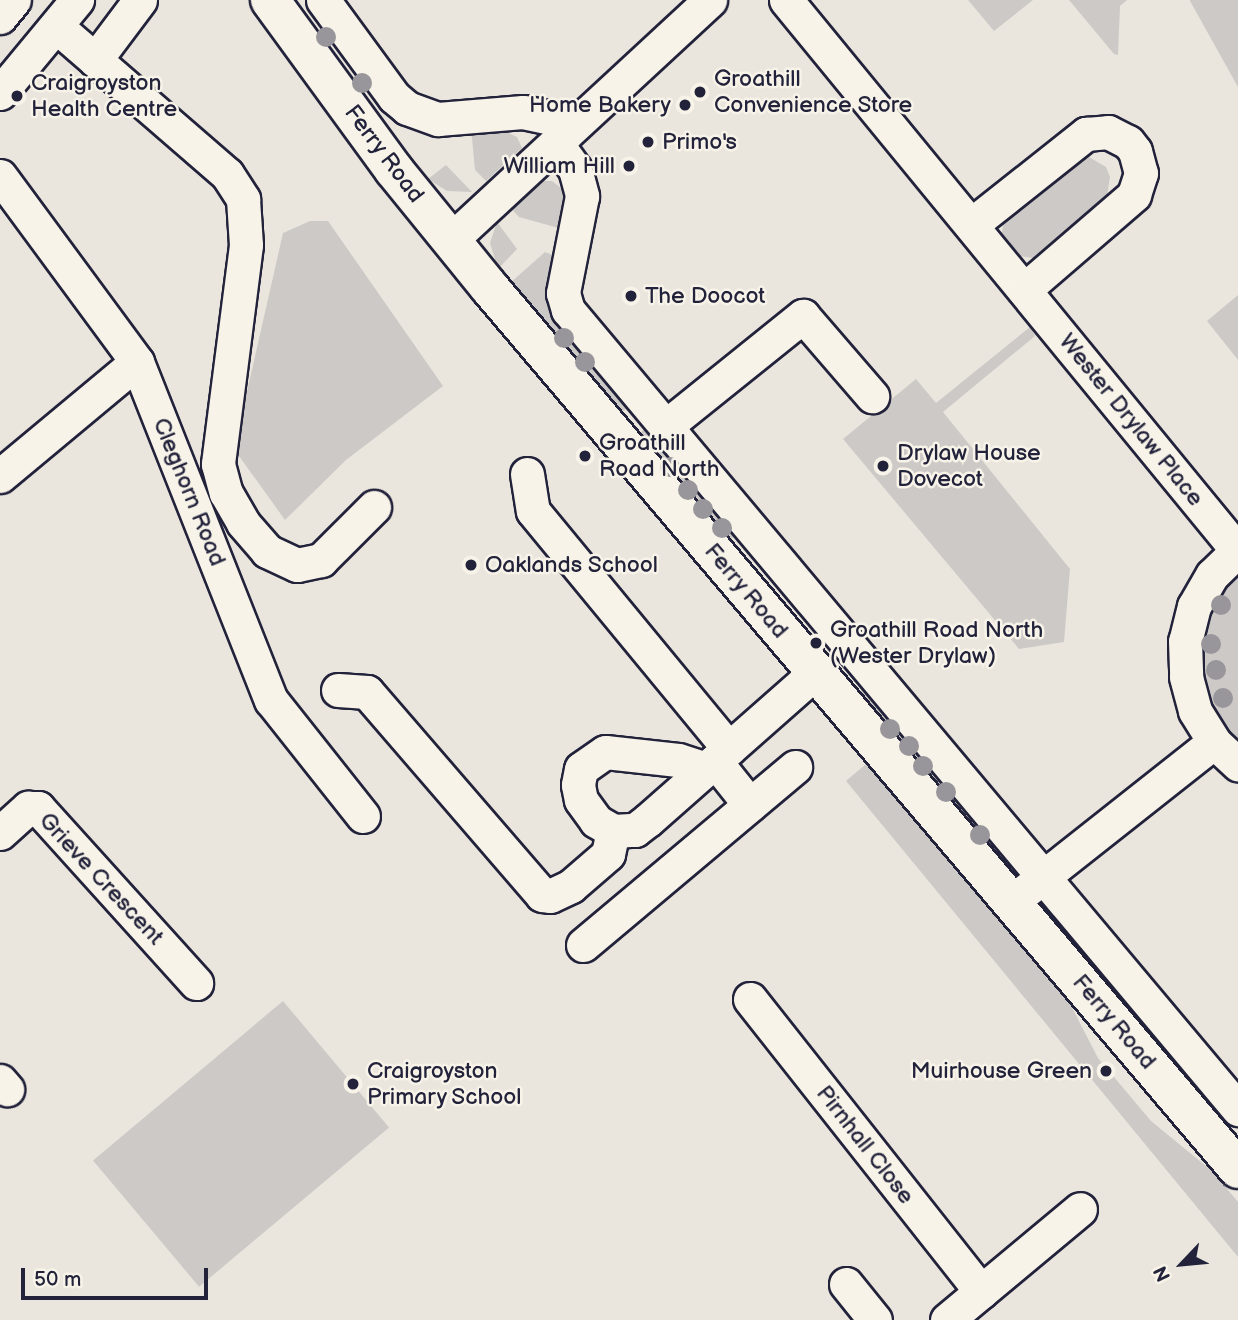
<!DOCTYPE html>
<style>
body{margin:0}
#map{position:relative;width:1238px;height:1320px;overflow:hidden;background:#eae6de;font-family:"Balsamiq Sans",sans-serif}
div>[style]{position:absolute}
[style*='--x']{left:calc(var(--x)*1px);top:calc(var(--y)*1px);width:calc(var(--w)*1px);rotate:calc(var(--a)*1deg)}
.green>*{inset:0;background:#cdc9c6;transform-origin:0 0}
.roads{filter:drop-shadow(2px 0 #22223b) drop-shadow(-2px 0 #22223b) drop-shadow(0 2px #22223b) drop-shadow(0 -2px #22223b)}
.minor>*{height:33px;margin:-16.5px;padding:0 16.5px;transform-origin:16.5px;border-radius:16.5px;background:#f7f3e8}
.major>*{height:38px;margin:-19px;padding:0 19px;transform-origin:19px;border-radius:19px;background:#f7f3e8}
.trees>*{width:20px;height:20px;margin:-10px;border-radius:50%;background:#98969b}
.dots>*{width:19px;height:19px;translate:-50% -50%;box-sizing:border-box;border:4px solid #f7f3e8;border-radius:50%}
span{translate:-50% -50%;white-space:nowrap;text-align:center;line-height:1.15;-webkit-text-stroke:5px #f7f3e8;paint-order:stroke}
.poi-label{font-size:23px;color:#22223b}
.left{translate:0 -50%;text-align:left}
.right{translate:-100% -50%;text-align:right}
.street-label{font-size:23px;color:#22223b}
.north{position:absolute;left:1147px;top:1229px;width:70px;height:70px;-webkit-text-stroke:5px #f7f3e8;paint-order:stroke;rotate:244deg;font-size:19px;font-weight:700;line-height:28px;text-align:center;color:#22223b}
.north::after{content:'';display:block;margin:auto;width:24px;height:32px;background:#22223b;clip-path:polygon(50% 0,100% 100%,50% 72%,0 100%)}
.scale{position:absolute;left:21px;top:1268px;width:187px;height:32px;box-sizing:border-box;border:4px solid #22223b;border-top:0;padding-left:9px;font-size:21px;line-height:24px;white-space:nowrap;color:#22223b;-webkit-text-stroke:5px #f7f3e8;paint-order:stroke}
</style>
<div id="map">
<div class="green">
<div style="clip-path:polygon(968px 0,1033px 0,994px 31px)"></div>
<div style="clip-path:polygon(1069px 0,1127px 0,1120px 6px,1118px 55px,1114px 54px)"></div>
<div style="clip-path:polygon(1190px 0,1238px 0,1238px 87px,1190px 1px)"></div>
<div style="clip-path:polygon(492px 125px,517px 137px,522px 148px,486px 181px,475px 170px,471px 128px)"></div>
<div style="clip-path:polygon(1089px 157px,1106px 167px,1110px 177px,1107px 196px,1042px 253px,1033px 258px,1013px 255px,1001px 239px,1004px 219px,1078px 158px)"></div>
<div style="clip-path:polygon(446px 165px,472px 192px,447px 191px,428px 179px)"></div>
<div style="clip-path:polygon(543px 181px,552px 181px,561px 188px,565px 198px,562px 229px,519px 217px,510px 207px,534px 185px)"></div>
<div style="clip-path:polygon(310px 221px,328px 221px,443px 386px,346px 460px,285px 520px,234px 449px,283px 233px)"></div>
<div style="clip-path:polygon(497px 222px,517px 249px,498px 269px,490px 243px)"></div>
<div style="clip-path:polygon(545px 252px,553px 255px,548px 296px,630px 405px,620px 414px,510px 283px)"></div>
<div style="clip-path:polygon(1238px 295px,1238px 360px,1207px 321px)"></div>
<div style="clip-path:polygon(1030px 327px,1035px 336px,943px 412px,1070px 569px,1064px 642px,1019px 649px,843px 439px,916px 379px,936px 403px)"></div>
<div style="left:647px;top:427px;width:140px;height:12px;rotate:50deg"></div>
<div style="clip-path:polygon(1238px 563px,1238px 746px,1208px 708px,1197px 677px,1204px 611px)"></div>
<div style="clip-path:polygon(857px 679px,1002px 848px,1003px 855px,998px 859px,868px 709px)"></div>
<div style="clip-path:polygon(866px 764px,1066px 996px,1098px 1058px,1151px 1121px,1212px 1171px,1238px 1202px,1238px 1257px,846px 781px)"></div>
<div style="left:283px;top:1001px;width:165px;height:248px;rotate:50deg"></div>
</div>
<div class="roads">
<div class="minor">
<div style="--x:323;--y:0;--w:120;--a:53.8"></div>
<div style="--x:394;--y:97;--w:17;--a:40"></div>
<div style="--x:407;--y:108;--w:33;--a:20"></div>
<div style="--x:438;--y:119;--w:85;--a:-4.7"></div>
<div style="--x:523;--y:112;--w:30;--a:12"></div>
<div style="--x:552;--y:118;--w:21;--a:49"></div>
<div style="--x:786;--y:0;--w:711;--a:50.65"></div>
<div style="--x:0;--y:17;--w:22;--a:-51"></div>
<div style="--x:56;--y:26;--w:226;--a:40.9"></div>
<div style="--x:227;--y:174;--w:30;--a:57"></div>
<div style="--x:243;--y:199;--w:46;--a:86.3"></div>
<div style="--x:246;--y:245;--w:221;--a:97.3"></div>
<div style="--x:218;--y:464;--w:30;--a:75"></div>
<div style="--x:226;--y:493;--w:34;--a:60"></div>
<div style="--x:243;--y:523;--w:37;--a:49"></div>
<div style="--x:267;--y:551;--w:33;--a:25"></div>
<div style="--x:297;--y:565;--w:25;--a:-12"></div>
<div style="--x:321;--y:560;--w:75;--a:-45"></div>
<div style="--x:95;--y:60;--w:75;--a:-53.1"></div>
<div style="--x:0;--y:93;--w:121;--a:-50.4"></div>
<div style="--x:556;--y:143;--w:32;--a:54"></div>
<div style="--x:575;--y:169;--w:28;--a:75"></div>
<div style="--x:582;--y:196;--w:99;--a:101.1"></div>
<div style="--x:563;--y:293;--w:18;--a:74"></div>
<div style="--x:568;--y:310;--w:1043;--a:50.02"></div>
<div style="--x:0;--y:176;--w:231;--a:53.6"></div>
<div style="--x:137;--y:362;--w:364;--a:68.4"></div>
<div style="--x:271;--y:700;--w:148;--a:51.6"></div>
<div style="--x:971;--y:225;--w:147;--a:-38.4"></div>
<div style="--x:1086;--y:134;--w:22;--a:-5"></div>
<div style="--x:1108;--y:132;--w:22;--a:27"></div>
<div style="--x:1128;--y:142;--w:11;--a:52"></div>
<div style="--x:1135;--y:151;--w:23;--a:75"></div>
<div style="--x:1141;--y:173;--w:23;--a:108"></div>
<div style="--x:1134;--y:195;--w:145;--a:139.2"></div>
<div style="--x:451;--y:240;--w:353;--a:-42.8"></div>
<div style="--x:666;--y:426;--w:176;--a:-38.8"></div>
<div style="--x:803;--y:316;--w:106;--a:49.2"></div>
<div style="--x:527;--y:474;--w:37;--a:81"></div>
<div style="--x:533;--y:511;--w:308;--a:50.5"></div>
<div style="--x:0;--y:476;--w:178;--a:-39.8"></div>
<div style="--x:1238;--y:550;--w:36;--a:136"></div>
<div style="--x:1212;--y:575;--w:36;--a:120"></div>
<div style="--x:1194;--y:606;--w:36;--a:104"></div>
<div style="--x:1185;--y:641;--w:36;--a:88"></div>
<div style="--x:1186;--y:677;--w:35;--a:75"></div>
<div style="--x:1195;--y:711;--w:36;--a:58"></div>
<div style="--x:1214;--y:742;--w:33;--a:43"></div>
<div style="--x:338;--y:690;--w:29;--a:4"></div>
<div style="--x:367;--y:692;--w:268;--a:49.2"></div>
<div style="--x:542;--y:895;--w:8;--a:7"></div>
<div style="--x:550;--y:896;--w:23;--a:-25"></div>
<div style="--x:571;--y:886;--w:49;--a:-40.9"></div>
<div style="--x:608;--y:854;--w:24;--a:-78"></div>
<div style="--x:715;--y:761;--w:56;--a:51.5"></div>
<div style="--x:706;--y:769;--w:29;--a:-162"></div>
<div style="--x:678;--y:760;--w:73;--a:-173.7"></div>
<div style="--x:605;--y:752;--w:29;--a:145"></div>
<div style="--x:581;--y:769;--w:16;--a:101"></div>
<div style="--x:578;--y:785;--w:15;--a:79"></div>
<div style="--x:581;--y:800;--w:26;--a:54"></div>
<div style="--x:596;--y:821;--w:20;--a:30"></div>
<div style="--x:613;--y:831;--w:22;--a:-3"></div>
<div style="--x:635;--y:830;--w:16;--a:-38"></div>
<div style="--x:648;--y:820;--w:222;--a:-41.4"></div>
<div style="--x:0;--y:833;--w:38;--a:-42"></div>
<div style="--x:28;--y:808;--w:10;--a:0"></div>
<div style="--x:38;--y:808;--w:236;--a:47.9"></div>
<div style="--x:1024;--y:892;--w:242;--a:-38.3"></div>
<div style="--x:583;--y:945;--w:277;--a:-40"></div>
<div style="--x:750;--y:999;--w:373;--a:51.7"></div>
<div style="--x:0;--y:1081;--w:11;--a:49"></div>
<div style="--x:846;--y:1284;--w:46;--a:51.1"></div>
<div style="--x:947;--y:1320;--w:173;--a:-39.8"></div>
</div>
<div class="major">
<div style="--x:270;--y:0;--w:210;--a:53.9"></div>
<div style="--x:394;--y:170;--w:151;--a:50.9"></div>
<div style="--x:489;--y:287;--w:1157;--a:49.66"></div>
</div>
</div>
<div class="trees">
<div style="left:326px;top:37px"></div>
<div style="left:362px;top:83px"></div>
<div style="left:564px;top:338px"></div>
<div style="left:585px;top:362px"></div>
<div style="left:670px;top:467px"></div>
<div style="left:688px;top:490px"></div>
<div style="left:703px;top:509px"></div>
<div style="left:722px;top:528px"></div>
<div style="left:1221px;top:605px"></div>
<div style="left:1211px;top:644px"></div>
<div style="left:1216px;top:670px"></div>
<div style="left:1223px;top:698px"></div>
<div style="left:890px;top:729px"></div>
<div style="left:909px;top:746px"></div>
<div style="left:923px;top:766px"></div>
<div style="left:946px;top:792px"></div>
<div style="left:980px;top:835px"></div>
</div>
<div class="dots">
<div style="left:700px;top:92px;background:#22223b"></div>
<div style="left:17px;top:96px;background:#22223b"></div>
<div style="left:685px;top:105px;background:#22223b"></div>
<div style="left:648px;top:142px;background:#22223b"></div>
<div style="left:629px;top:166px;background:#22223b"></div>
<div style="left:631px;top:296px;background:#22223b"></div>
<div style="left:585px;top:456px;background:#22223b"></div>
<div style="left:883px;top:466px;background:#22223b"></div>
<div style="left:471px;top:565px;background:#22223b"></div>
<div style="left:816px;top:643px;background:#22223b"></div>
<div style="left:1106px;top:1071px;background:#22223b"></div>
<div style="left:353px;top:1084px;background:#22223b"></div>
</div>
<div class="poi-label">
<span class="left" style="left:714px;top:92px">Groathill<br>Convenience Store</span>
<span class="left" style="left:31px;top:96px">Craigroyston<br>Health Centre</span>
<span class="right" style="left:671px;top:105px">Home Bakery</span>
<span class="left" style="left:662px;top:142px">Primo's</span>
<span class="right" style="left:615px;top:166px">William Hill</span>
<span class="left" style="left:645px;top:296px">The Doocot</span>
<span class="left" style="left:599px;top:456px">Groathill<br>Road North</span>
<span class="left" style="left:897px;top:466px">Drylaw House<br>Dovecot</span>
<span class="left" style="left:485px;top:565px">Oaklands School</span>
<span class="left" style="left:830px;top:643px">Groathill Road North<br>(Wester Drylaw)</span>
<span class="left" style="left:367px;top:1084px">Craigroyston<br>Primary School</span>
<span class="right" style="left:1092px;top:1071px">Muirhouse Green</span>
</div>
<div class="street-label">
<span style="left:384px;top:154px;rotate:53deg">Ferry Road</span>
<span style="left:1131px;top:420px;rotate:51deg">Wester Drylaw Place</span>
<span style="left:189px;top:492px;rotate:68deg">Cleghorn Road</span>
<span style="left:746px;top:591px;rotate:50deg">Ferry Road</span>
<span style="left:101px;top:879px;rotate:47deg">Grieve Crescent</span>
<span style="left:1114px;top:1022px;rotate:50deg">Ferry Road</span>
<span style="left:865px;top:1145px;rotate:52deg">Pirnhall Close</span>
</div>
<div class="north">N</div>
<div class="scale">50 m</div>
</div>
